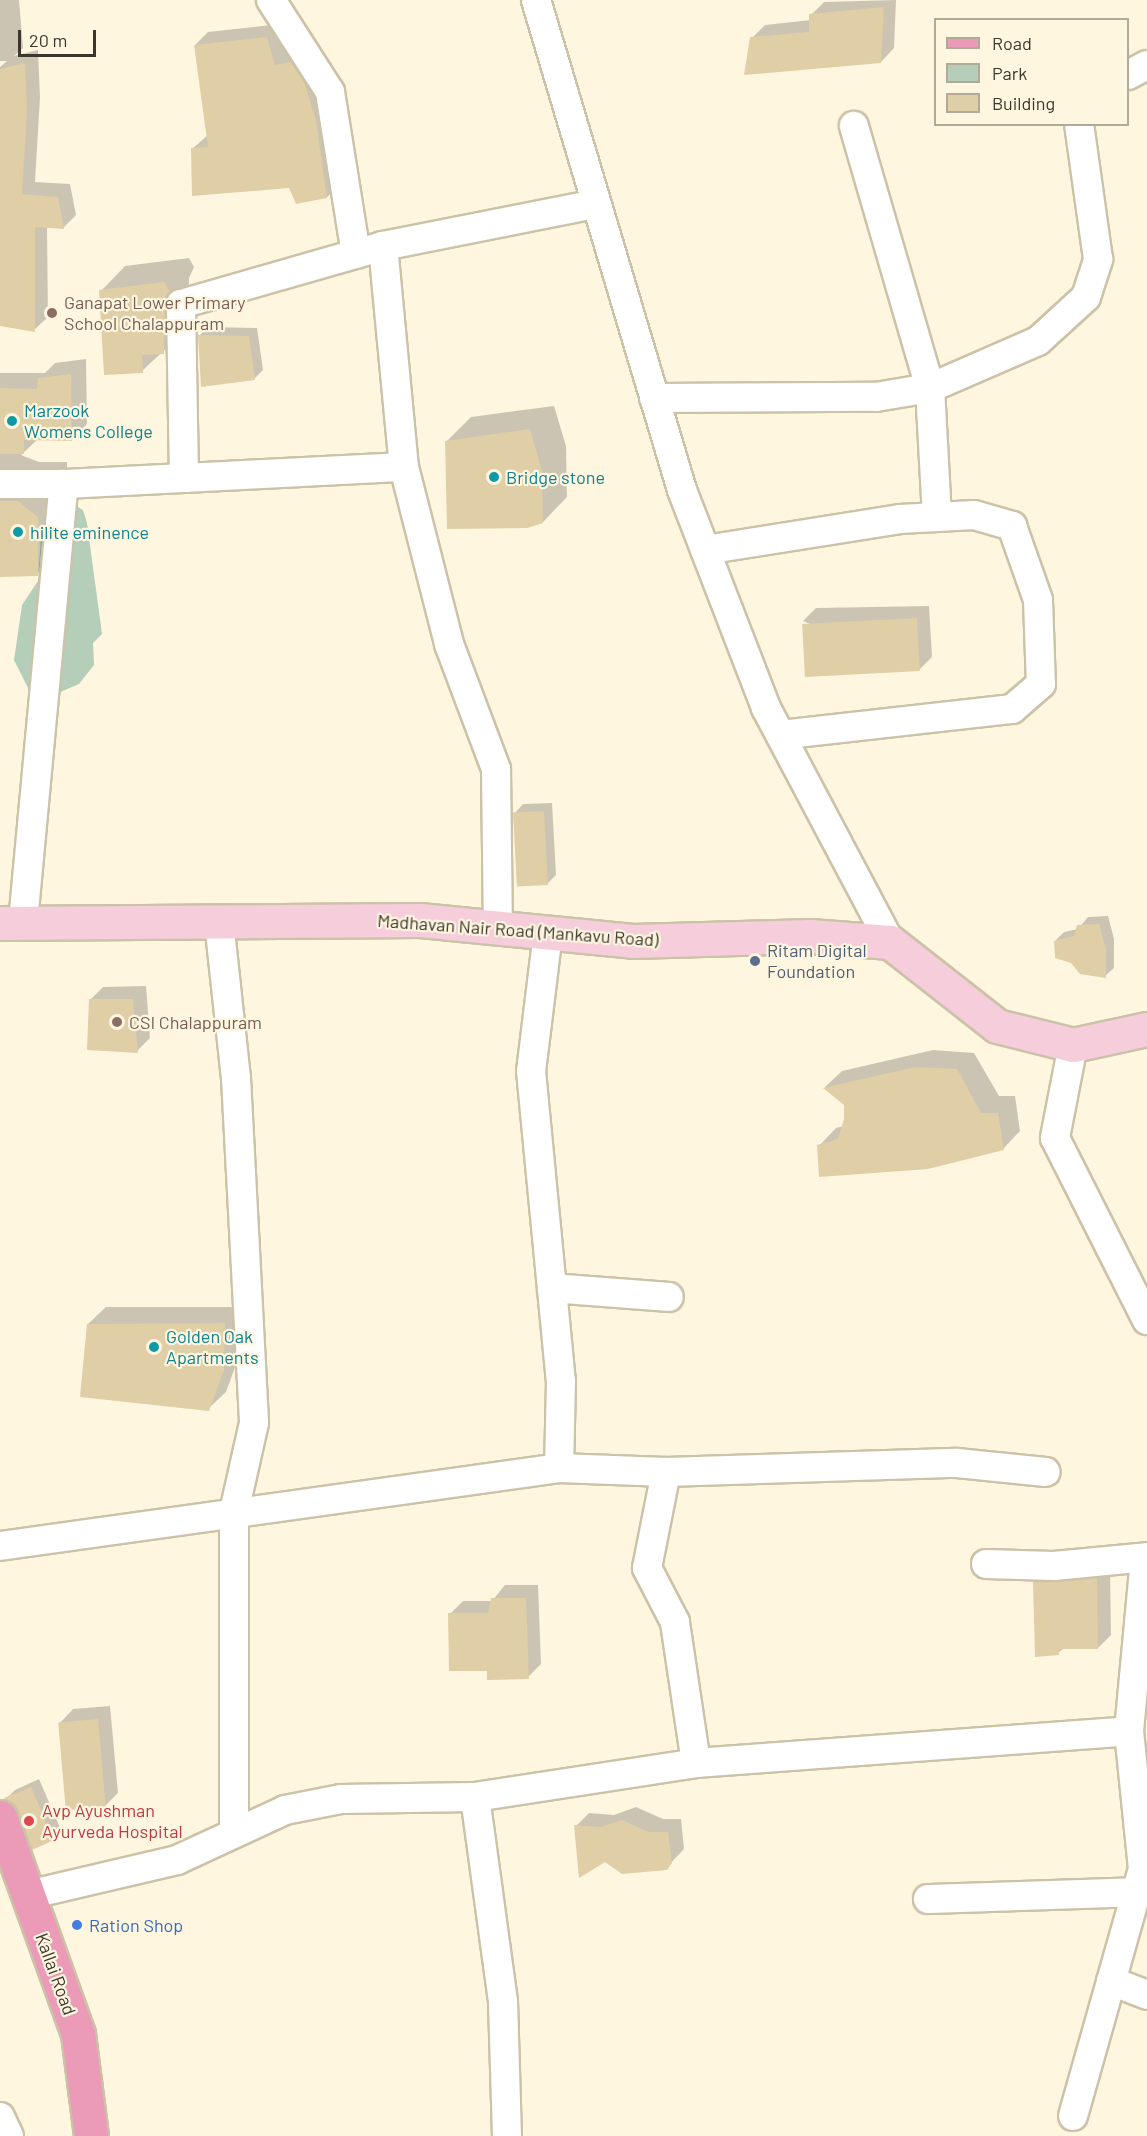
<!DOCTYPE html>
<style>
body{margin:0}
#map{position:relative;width:1147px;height:2136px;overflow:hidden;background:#fff6e0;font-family:Barlow,sans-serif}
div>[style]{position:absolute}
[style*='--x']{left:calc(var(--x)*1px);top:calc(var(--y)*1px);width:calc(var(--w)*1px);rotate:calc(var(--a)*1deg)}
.green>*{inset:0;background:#b4ceba}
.shadow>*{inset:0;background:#0003}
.building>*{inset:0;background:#dfcea6;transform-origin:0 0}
.roads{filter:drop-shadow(2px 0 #ccc2a8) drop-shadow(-2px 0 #ccc2a8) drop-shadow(0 2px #ccc2a8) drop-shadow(0 -2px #ccc2a8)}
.street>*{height:28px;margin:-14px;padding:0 14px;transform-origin:14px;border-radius:14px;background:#fff}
.secondary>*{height:33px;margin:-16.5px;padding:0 16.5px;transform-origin:16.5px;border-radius:16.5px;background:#f5cddb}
.primary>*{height:33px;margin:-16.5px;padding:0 16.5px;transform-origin:16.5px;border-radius:16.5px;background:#eb9ab8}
.dots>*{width:16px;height:16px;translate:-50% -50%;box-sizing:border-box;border:3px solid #fff6e0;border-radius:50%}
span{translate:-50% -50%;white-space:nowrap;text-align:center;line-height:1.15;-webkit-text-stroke:4.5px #fff6e0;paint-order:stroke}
.education-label{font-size:18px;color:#785e54}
.left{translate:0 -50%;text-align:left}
.culture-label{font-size:18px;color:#0d838f}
.street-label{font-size:18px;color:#3c372d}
.service-label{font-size:18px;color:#4e5e75}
.health-label{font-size:18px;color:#be3a42}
.shop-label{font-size:18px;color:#366cbe}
.legend{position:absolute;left:934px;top:18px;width:195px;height:108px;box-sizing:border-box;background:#fff6e0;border:2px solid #b1aa98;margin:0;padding:8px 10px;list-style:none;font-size:18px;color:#3c372d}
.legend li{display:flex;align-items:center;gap:12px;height:30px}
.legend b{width:30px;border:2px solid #b1aa98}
.scale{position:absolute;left:18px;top:30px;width:78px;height:27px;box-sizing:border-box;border:3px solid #3c372d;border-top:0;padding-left:8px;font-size:18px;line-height:21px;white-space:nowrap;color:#3c372d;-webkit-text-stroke:4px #fff6e0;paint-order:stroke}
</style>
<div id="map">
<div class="green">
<div style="clip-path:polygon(73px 504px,83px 510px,87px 523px,102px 634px,93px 643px,94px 665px,79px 684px,58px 693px,32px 696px,14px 660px,22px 605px,38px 581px,41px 536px)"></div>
</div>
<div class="shadow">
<div style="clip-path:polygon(0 0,19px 0,23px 48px,14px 56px,38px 50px,40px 97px,35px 182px,70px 184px,76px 215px,63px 228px,47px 226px,48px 317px,34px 330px,0 324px,0 67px,7px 61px,0 61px)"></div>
<div style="clip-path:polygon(896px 0,894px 48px,881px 62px,752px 38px,765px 25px,811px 20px,811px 15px,824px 2px)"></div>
<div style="clip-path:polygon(280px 24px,305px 50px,340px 184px,327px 197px,192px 149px,208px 135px,195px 45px,208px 32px)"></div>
<div style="clip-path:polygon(189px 258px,194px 267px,189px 278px,188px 328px,142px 371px,101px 291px,125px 266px)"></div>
<div style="clip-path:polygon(208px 327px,257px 328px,263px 370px,255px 378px,200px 335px)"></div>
<div style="clip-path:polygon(86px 359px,87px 424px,71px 440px,38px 439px,21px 455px,39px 462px,67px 462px,67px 471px,76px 479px,76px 536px,37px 574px,0 575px,0 373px,45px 373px,55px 363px)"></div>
<div style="clip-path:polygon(554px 406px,566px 446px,567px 497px,543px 522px,446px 442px,471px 417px)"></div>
<div style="clip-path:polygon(929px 606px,932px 657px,919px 670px,803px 621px,816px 608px)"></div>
<div style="clip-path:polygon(552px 803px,556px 875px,547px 884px,515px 813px,523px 804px)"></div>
<div style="clip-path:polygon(1108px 916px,1114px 939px,1114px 968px,1105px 976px,1055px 941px,1064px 932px,1078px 929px,1088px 917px)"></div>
<div style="clip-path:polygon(146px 986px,150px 1038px,137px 1051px,90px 1000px,103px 987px)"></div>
<div style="clip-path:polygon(933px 1050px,974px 1053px,999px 1096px,1015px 1096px,1020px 1131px,1003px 1149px,819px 1146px,836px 1128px,844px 1126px,846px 1104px,825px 1087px,842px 1071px)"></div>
<div style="clip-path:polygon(106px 1307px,241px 1307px,241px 1351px,226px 1392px,208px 1409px,88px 1324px)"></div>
<div style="clip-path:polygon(1110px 1566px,1111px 1635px,1098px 1648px,1064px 1648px,1058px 1653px,1034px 1582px,1047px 1569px)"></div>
<div style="clip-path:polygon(505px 1585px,538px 1585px,541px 1664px,528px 1677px,488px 1669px,450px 1614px,463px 1601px,492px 1601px)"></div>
<div style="clip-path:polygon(110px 1706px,118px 1793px,105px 1806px,60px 1723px,73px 1709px)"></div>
<div style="clip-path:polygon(39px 1779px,61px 1830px,53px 1839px,7px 1798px,15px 1790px)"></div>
<div style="clip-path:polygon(636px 1807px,663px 1819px,681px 1819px,684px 1849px,666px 1868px,576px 1826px,589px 1813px,614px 1815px)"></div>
</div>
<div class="building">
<div style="clip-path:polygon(884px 7px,881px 63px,744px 75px,750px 37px,809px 32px,809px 14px)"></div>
<div style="clip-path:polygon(267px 37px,275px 65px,291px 62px,304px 81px,316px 121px,327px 198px,296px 204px,289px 188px,192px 196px,191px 148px,208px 147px,194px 45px)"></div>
<div style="clip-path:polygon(25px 63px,27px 111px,22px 194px,58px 197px,64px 229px,35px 227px,35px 332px,0 326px,0 69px)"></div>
<div style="clip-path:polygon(164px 282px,170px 292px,165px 304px,164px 354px,142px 355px,143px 373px,104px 375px,99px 290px)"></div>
<div style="clip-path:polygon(198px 335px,249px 336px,255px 380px,201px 387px)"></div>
<div style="clip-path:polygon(71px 374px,72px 441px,24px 440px,24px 454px,0 454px,0 388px,37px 389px,38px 378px)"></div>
<div style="clip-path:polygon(530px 429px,542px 471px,543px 523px,527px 528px,447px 529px,445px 441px)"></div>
<div style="clip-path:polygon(0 501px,18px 501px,38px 517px,38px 576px,0 577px)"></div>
<div style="left:917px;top:618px;width:53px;height:115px;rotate:87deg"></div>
<div style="left:544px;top:811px;width:74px;height:31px;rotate:87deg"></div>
<div style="clip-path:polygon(1099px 924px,1106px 949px,1106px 978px,1080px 974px,1071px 963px,1055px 958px,1054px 941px,1074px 936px,1077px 925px)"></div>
<div style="clip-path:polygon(89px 999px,133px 999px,138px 1053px,87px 1050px)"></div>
<div style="clip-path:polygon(915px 1067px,957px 1069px,981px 1113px,998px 1113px,1004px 1150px,928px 1169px,819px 1177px,817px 1145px,838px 1139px,844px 1119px,844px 1105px,823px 1088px)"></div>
<div style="clip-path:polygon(225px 1323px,224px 1370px,209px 1411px,80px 1397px,87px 1324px)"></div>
<div style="clip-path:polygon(1097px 1578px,1098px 1649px,1059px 1649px,1059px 1655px,1035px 1657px,1033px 1582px)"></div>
<div style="clip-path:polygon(491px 1598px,526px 1598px,529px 1679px,487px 1680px,487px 1671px,449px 1671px,448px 1613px,488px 1613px)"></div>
<div style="left:98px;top:1719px;width:88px;height:40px;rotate:85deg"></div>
<div style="clip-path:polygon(31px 1787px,54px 1840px,32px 1850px,17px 1810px,4px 1798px)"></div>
<div style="clip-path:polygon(622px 1820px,649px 1832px,668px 1832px,672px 1863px,667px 1870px,622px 1874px,605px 1862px,579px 1878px,574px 1825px,600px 1827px)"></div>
</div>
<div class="roads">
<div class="street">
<div style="--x:271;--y:0;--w:109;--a:57.3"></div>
<div style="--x:330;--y:92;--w:164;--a:80.9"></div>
<div style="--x:536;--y:0;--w:511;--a:73.41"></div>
<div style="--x:682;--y:490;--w:234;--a:68.9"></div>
<div style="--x:766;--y:708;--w:265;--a:62.1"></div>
<div style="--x:1128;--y:75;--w:21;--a:-28"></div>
<div style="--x:383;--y:246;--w:222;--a:84.6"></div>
<div style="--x:404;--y:467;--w:183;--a:75.7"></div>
<div style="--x:449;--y:644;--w:134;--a:69.4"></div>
<div style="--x:496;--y:769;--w:159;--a:89.3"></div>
<div style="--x:654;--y:398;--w:222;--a:-0.3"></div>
<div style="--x:876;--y:397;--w:55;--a:-9.5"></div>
<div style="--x:930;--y:388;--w:273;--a:-106.2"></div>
<div style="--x:184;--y:478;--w:220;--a:-2.9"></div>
<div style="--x:0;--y:484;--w:64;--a:0"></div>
<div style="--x:937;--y:517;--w:129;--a:-93.1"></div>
<div style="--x:930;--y:388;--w:118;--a:-23.5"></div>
<div style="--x:1038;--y:341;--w:65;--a:-42.5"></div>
<div style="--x:1086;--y:297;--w:40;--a:-72"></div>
<div style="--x:1098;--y:259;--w:136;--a:-98"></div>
<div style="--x:705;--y:550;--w:197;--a:-9"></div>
<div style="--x:900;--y:519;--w:74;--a:-3.1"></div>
<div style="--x:974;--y:515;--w:40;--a:16"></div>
<div style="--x:1012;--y:526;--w:78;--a:70.6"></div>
<div style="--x:1038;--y:600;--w:84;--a:88"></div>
<div style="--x:1041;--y:684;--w:38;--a:139"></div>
<div style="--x:1012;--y:709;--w:232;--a:173.6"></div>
<div style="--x:23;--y:922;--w:440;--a:-84.7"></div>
<div style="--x:64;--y:484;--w:120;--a:-2.9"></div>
<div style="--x:184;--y:478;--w:174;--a:-91"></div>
<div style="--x:181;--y:304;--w:210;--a:-16"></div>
<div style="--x:383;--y:246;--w:217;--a:-11.2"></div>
<div style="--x:219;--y:922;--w:157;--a:83.8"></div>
<div style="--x:236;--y:1078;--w:345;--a:87"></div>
<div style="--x:254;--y:1423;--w:91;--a:102.7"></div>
<div style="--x:234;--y:1512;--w:321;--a:90"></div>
<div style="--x:548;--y:933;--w:139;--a:97"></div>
<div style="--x:531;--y:1071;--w:311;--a:84.5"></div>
<div style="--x:561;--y:1381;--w:87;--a:91.3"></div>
<div style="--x:1073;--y:1045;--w:95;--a:101"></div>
<div style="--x:1055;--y:1138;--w:204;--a:63.2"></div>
<div style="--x:552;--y:1288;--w:117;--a:4.4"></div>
<div style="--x:0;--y:1546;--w:564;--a:-7.94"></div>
<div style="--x:559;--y:1468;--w:107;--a:2.1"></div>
<div style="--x:986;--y:1564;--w:68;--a:1.7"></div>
<div style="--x:1054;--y:1566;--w:93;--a:-5.5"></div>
<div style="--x:696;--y:1763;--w:143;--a:-98.5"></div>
<div style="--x:675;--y:1622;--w:61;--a:-117.4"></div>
<div style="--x:647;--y:1568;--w:98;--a:-78.8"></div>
<div style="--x:666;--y:1472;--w:291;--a:-1.8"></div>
<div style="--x:957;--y:1463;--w:89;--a:5.8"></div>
<div style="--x:475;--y:1797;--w:207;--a:82.2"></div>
<div style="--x:503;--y:2002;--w:134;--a:88.3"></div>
<div style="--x:28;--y:1895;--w:153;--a:-13.2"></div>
<div style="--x:177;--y:1860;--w:119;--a:-24.8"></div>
<div style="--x:285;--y:1810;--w:57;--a:-11.1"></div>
<div style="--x:341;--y:1799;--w:134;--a:-0.9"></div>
<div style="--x:475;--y:1797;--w:224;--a:-8.7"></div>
<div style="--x:696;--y:1763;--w:434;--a:-4.2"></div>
<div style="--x:928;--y:1899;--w:208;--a:-1.9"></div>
<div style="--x:1111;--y:1981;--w:39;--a:21"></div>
<div style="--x:1073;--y:2116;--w:257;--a:-74.2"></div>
<div style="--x:1143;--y:1869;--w:139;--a:-95.8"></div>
<div style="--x:1129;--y:1731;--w:174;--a:-84.7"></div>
<div style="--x:0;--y:2117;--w:21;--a:65"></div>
</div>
<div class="secondary">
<div style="--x:0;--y:923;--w:420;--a:-0.4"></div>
<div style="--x:420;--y:920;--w:214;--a:5.6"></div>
<div style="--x:633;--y:941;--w:177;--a:-1.6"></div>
<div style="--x:810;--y:936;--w:80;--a:4.3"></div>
<div style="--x:890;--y:942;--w:136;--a:38.1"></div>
<div style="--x:997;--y:1026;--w:78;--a:14"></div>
<div style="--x:1073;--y:1045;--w:76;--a:-12.2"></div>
</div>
<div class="primary">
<div style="--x:0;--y:1817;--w:231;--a:70.2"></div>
<div style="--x:78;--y:2034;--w:103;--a:82.7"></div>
</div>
</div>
<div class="dots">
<div style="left:52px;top:313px;background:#8d6e63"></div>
<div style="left:12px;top:421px;background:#0f9aa8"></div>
<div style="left:494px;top:477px;background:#0f9aa8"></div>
<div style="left:18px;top:532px;background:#0f9aa8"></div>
<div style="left:755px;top:961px;background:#5c6f8a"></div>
<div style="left:117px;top:1022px;background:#8d6e63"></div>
<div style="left:154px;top:1347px;background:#0f9aa8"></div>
<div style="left:29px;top:1821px;background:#e0444e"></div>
<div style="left:77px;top:1925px;background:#3f7fe0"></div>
</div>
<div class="education-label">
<span class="left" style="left:64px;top:313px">Ganapat Lower Primary<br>School Chalappuram</span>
<span class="left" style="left:129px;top:1022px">CSI Chalappuram</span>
</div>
<div class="culture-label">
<span class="left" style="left:24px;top:421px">Marzook<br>Womens College</span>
<span class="left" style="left:506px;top:477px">Bridge stone</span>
<span class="left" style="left:30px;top:532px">hilite eminence</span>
<span class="left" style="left:166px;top:1347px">Golden Oak<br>Apartments</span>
</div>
<div class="street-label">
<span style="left:518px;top:930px;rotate:4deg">Madhavan Nair Road (Mankavu Road)</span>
<span style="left:56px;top:1974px;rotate:70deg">Kallai Road</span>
</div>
<div class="service-label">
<span class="left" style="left:767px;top:961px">Ritam Digital<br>Foundation</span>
</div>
<div class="health-label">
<span class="left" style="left:42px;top:1821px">Avp Ayushman<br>Ayurveda Hospital</span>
</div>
<div class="shop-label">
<span class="left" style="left:89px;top:1925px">Ration Shop</span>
</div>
<ul class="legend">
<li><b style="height:8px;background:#eb9ab8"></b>Road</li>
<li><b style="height:16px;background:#b4ceba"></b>Park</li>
<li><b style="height:16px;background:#dfcea6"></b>Building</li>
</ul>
<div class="scale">20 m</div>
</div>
